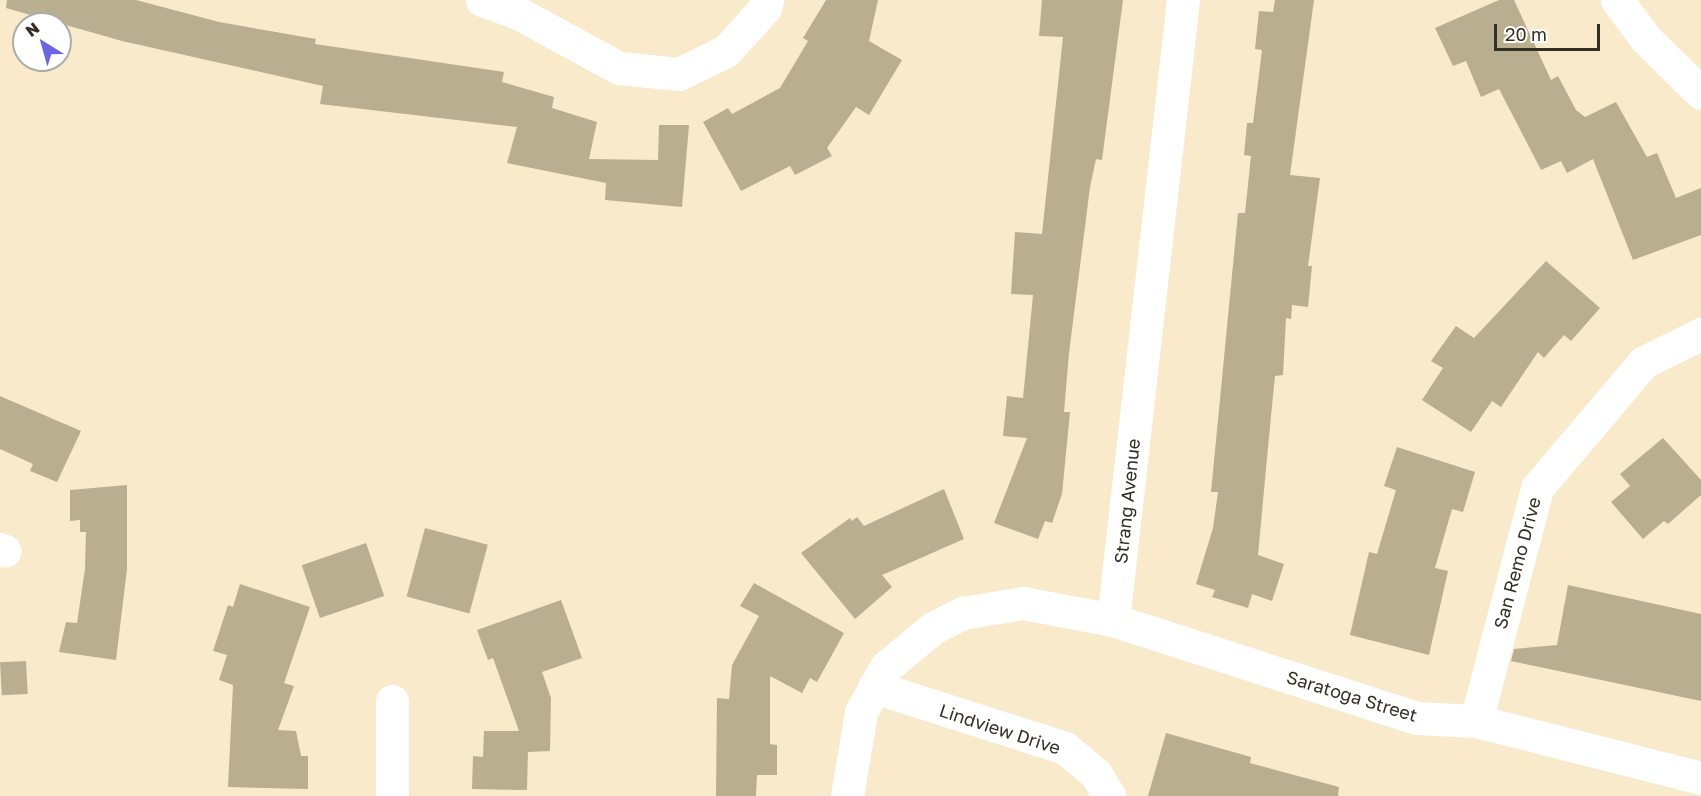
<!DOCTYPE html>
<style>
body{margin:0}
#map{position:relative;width:1701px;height:796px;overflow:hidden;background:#f8eacb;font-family:"Golos Text",sans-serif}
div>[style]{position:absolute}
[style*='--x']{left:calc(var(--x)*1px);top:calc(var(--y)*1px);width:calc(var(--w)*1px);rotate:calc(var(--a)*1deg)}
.building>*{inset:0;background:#baae91;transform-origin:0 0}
.street>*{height:33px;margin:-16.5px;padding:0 16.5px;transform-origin:16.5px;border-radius:16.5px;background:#fff}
span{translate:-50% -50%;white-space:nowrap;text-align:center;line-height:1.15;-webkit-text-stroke:6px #fff;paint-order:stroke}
.street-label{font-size:18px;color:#342f23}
.north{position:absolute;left:12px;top:12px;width:60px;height:60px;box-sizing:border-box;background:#fff;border:2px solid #aeaca7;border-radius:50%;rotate:323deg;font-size:16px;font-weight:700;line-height:24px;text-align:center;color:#342f23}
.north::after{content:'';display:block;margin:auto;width:21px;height:27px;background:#6b67e1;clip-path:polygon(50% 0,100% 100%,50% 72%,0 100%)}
.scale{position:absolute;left:1494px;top:24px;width:106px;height:27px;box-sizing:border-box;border:3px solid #342f23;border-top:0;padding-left:8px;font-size:18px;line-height:21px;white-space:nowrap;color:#342f23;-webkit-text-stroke:4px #fff;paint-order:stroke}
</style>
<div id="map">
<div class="building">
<div style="clip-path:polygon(7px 0,136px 0,219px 22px,316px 39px,315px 44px,504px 72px,502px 82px,554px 97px,552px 108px,597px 122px,589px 159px,658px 160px,659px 125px,689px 125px,682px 207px,605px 200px,606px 183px,507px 163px,517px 127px,320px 104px,323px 86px,122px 41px,6px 8px)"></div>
<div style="clip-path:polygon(826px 0,878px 0,869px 41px,902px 60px,869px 115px,856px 107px,827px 148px,832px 156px,795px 175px,790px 166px,741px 191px,703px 122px,728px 108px,732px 114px,780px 88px,808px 41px,803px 38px)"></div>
<div style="clip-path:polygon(1042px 0,1123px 0,1102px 160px,1096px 159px,1090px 187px,1069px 353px,1064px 412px,1070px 412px,1062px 494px,1052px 523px,1045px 521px,1038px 539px,994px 523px,1027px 438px,1003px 436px,1007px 396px,1023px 398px,1033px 295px,1011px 294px,1015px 232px,1042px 234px,1063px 37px,1039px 36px)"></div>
<div style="clip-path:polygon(1275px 0,1314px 0,1290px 175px,1320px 178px,1308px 266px,1312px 266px,1308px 307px,1292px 305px,1291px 319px,1286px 318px,1283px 375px,1275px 376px,1270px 426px,1258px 555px,1284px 564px,1272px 601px,1252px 594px,1248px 608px,1212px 597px,1215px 590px,1196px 584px,1213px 528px,1218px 492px,1211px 492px,1238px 213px,1245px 213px,1251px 156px,1244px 155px,1247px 123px,1253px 123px,1262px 50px,1255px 49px,1259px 11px,1273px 12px)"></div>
<div style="clip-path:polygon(1499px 0,1514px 0,1551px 80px,1558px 76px,1576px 110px,1585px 117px,1616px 102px,1647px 157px,1657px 153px,1676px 198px,1701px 188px,1701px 235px,1633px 260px,1593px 159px,1567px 173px,1561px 161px,1541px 170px,1499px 89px,1481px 97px,1466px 61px,1453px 66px,1435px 28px)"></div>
<div style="clip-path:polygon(1546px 261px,1600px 308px,1571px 341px,1564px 335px,1544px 358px,1538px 352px,1501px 407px,1492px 401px,1471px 432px,1422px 400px,1443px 368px,1431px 361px,1456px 326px,1474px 338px)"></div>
<div style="clip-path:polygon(0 396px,81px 431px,57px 482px,30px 471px,33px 464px,0 449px)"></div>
<div style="clip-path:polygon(1663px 438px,1701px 480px,1701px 495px,1668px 524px,1664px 521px,1643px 539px,1611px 502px,1630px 486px,1620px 474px)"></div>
<div style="clip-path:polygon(1397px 447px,1475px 472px,1463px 512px,1452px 509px,1435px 568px,1448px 571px,1429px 655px,1350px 635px,1369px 552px,1377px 554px,1396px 490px,1384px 486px)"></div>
<div style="clip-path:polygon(127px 485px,127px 569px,116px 660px,59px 652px,66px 622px,77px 623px,85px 569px,86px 532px,80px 532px,80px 520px,70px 521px,70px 490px)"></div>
<div style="clip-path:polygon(944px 489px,964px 539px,882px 575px,892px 587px,855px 619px,801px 553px,850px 518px,852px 521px,857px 517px,864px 526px)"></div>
<div style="left:425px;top:528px;width:65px;height:71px;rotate:15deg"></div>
<div style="left:366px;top:543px;width:56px;height:68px;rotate:71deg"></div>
<div style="clip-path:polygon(754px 583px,844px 633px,817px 682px,810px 678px,802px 693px,770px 676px,770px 744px,777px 745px,777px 775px,757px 775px,756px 796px,716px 796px,717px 698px,729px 699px,732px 665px,759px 616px,740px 606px)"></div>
<div style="clip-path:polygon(240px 584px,310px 607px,284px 683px,294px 686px,278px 730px,296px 731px,301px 756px,308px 756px,308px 789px,228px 787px,233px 685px,219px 680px,227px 655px,213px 651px,228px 605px,233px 607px)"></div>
<div style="clip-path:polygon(1568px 585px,1701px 614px,1701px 701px,1511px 661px,1514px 649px,1557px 645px)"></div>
<div style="clip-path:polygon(561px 600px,582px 658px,542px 672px,551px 698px,550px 751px,528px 752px,527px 790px,472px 789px,473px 756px,483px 757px,484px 731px,519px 731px,493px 658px,488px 660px,477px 630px)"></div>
<div style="left:26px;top:661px;width:33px;height:26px;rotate:87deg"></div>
<div style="clip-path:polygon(1166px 733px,1251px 757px,1250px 763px,1339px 787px,1338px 796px,1148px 796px)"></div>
</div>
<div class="street">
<div style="--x:482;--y:0;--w:38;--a:20"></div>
<div style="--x:518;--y:13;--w:115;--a:28.6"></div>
<div style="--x:619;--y:68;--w:60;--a:5.7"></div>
<div style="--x:679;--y:74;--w:52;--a:-26.1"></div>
<div style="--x:726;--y:51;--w:58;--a:-47.8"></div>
<div style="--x:765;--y:8;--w:8;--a:-76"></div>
<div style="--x:1617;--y:0;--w:49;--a:53.4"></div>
<div style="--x:1646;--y:39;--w:77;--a:44.5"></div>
<div style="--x:0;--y:549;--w:5;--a:22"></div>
<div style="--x:1113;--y:620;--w:624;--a:-83.56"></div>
<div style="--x:874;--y:687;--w:201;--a:17.7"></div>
<div style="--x:1065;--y:748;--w:40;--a:40"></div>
<div style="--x:1096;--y:774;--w:26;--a:59"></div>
<div style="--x:392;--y:701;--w:95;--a:90"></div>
<div style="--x:1476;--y:721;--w:241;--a:-75.3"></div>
<div style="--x:1537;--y:488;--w:165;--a:-49.7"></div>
<div style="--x:1644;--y:362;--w:64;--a:-26.2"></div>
<div style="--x:847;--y:796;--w:85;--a:-80.5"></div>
<div style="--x:861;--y:712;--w:51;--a:-60.9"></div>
<div style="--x:886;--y:667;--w:61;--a:-39.7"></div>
<div style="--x:933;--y:628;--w:34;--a:-27"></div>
<div style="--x:963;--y:613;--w:61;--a:-9.5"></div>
<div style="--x:1023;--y:603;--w:92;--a:10.7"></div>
<div style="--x:1113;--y:620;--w:319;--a:17.9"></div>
<div style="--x:1417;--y:718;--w:59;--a:2.9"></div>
<div style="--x:1476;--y:721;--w:232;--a:14.2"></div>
</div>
<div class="street-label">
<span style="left:1127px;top:501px;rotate:-84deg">Strang Avenue</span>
<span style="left:1517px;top:563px;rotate:-75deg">San Remo Drive</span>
<span style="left:1352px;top:696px;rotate:17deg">Saratoga Street</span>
<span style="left:1000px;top:729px;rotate:18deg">Lindview Drive</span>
</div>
<div class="north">N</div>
<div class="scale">20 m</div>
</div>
